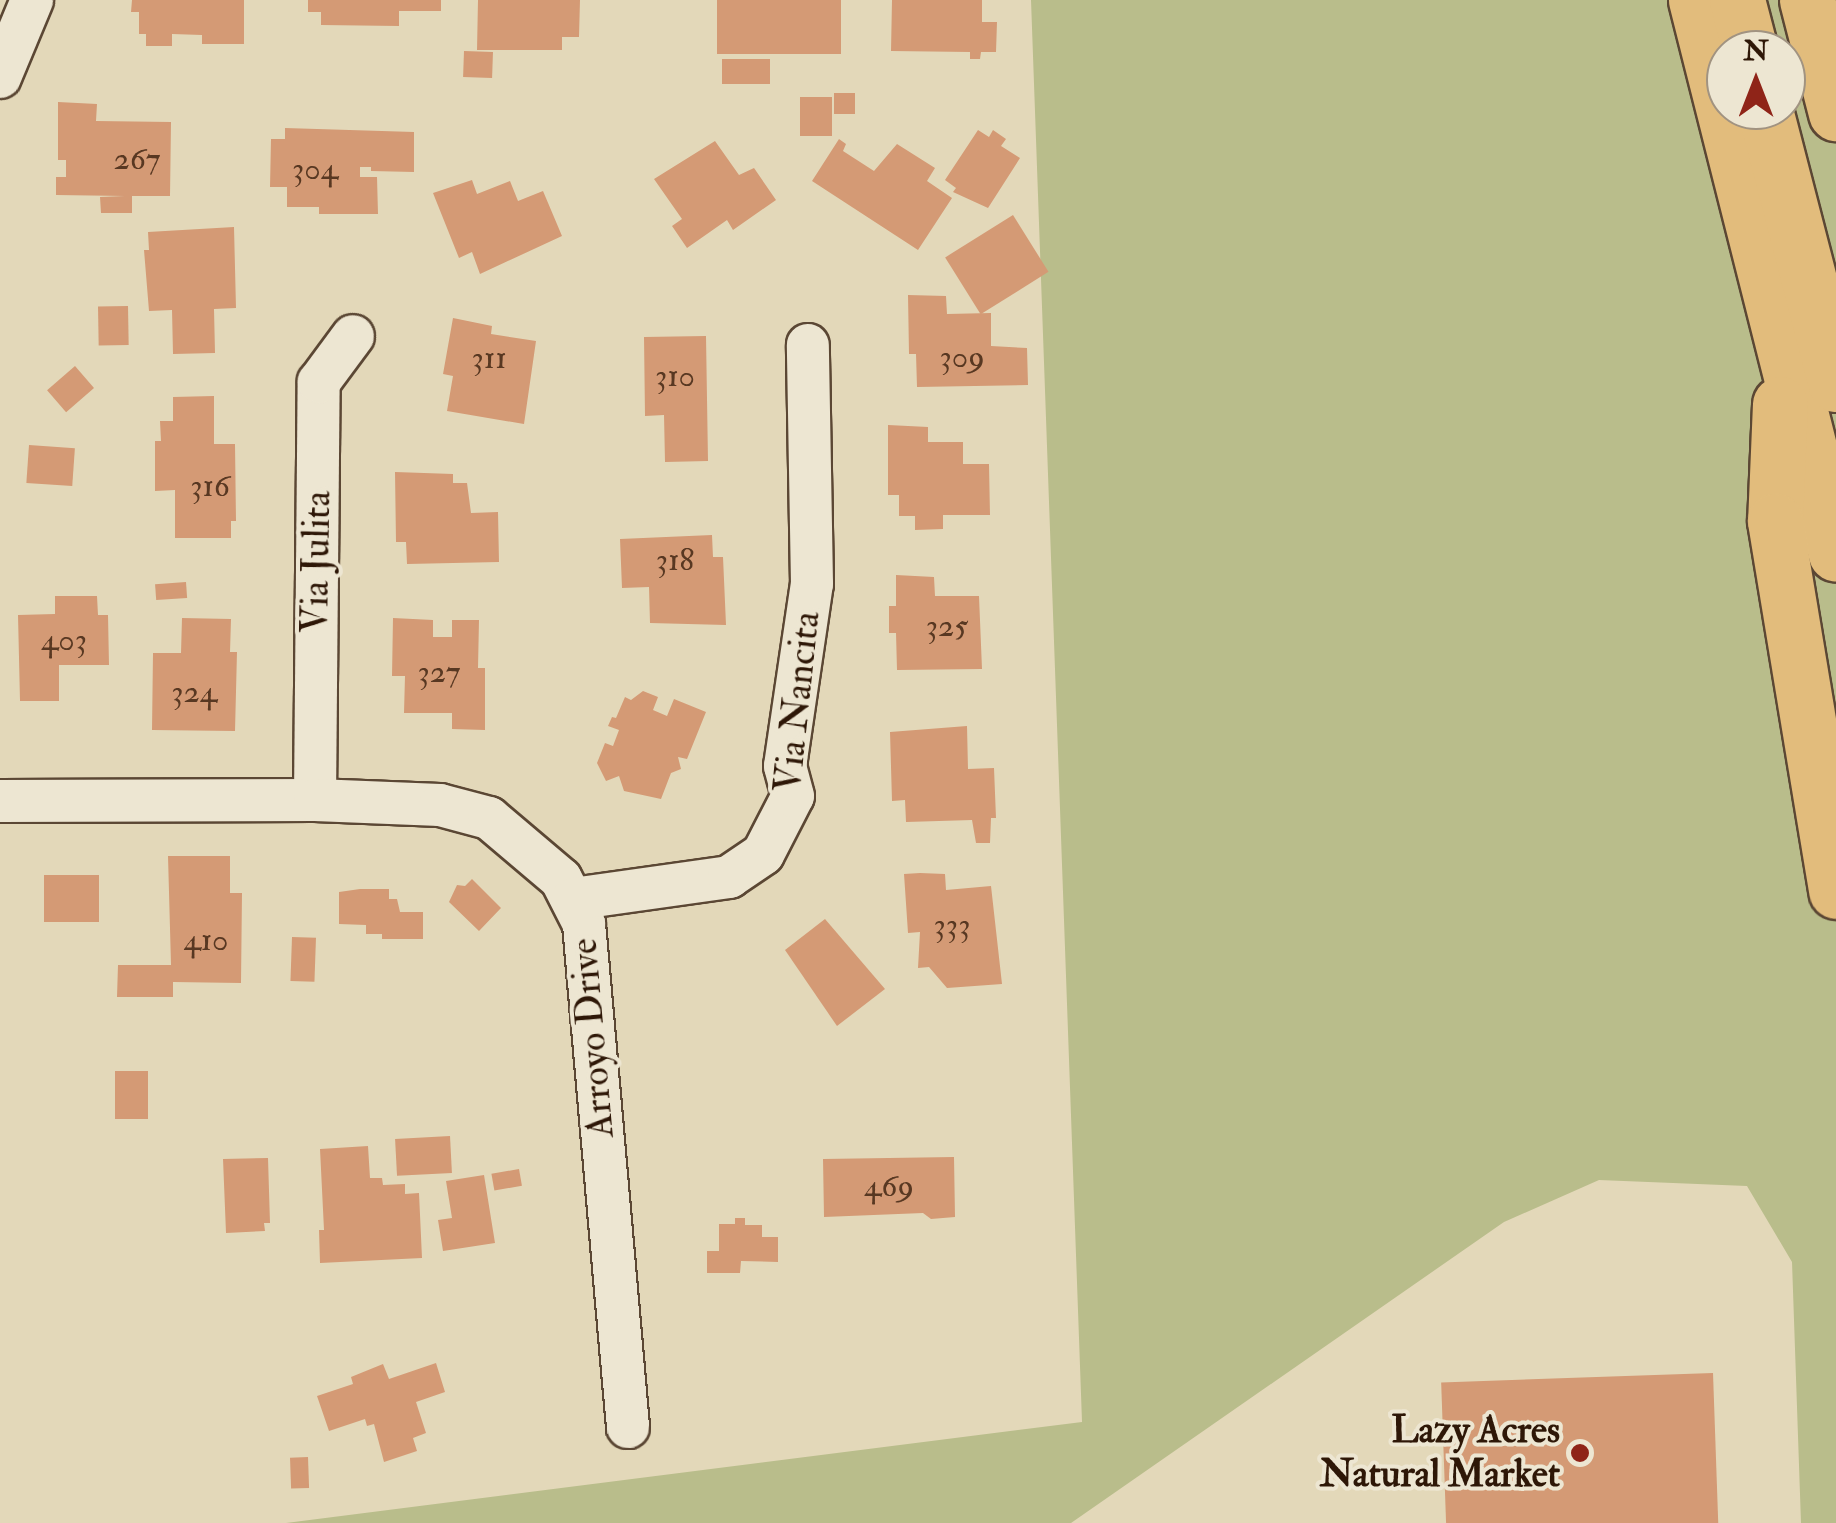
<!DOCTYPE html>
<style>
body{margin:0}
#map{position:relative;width:1836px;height:1523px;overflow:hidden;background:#e3d8b9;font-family:"IM FELL Double Pica",serif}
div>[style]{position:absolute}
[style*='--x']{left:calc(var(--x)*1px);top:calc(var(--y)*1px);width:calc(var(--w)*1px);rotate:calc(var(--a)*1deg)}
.green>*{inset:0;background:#b9bd8b}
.building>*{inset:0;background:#d49a75;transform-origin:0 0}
.roads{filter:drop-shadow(2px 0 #5b4734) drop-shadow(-2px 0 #5b4734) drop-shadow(0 2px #5b4734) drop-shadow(0 -2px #5b4734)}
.minor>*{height:42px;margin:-21px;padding:0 21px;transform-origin:21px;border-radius:21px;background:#ede6d2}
.motorway>*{height:55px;margin:-27.5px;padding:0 27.5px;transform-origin:27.5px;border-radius:27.5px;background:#e2bc7c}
.dots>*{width:28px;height:28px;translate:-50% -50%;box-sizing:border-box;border:5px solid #ede6d2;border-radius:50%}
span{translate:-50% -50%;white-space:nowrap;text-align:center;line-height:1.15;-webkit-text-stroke:8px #ede6d2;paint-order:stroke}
.number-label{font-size:32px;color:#583822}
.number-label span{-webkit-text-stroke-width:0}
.street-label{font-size:38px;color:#2e1707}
.poi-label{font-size:38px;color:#2e1707;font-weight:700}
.right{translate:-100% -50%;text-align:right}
.north{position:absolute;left:1706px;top:30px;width:100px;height:100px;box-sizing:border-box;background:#ede6d2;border:2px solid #a19381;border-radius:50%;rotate:0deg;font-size:28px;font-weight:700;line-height:40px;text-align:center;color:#2e1707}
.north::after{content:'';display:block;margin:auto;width:35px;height:45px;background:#8f2418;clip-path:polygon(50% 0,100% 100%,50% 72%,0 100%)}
</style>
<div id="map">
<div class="green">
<div style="clip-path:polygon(evenodd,1031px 0,1836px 0,1836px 1523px,1801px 1523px,1792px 1262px,1747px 1186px,1599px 1180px,1504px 1222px,1071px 1523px,286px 1523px,1082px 1422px,1031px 0,1726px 50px,1786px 50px,1786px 110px,1726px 110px,1726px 50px)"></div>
</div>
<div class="building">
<div style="clip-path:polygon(132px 0,244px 0,244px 44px,202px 44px,202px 35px,172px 34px,172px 46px,146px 46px,146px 34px,139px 34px,139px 12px,131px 12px)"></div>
<div style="clip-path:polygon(308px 0,441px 0,441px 11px,399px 11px,399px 26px,321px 25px,321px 12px,308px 12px)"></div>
<div style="clip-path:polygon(478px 0,580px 0,579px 37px,562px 37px,562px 50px,477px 50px)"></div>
<div style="left:717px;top:0;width:124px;height:54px"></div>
<div style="clip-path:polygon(892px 0,982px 0,982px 22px,997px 22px,996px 52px,981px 52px,980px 59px,970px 59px,970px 52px,891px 51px)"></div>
<div style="left:464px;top:51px;width:29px;height:26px;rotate:2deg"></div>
<div style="left:722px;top:59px;width:48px;height:25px"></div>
<div style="left:834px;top:93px;width:21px;height:21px"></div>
<div style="left:800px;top:97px;width:32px;height:39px"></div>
<div style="clip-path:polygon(58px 102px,97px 104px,96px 121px,171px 122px,170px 196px,132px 196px,132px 213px,101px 213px,100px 197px,125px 196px,56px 195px,56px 177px,66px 177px,66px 160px,58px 160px)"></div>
<div style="clip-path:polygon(285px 128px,414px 132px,414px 172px,371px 171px,371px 167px,360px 167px,360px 177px,377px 177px,378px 214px,319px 214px,319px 207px,287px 207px,287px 187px,270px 187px,271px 139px,285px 139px)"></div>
<div style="clip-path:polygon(978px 130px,989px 137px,993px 130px,1006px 139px,1001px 146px,1020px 158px,988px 208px,953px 192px,956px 188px,945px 180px)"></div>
<div style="clip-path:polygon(839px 139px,846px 144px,843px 151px,874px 171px,897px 144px,935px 168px,927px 181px,952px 198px,918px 250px,812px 181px)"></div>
<div style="clip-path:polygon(715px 141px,739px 175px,754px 168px,776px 200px,733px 230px,727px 220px,687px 248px,672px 226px,682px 219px,654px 179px)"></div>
<div style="clip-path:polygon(472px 180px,477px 194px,510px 181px,518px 201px,543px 191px,562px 236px,480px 274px,472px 252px,459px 258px,433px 193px)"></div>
<div style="left:1013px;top:215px;width:67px;height:80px;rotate:58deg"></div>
<div style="clip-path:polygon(234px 227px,236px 308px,214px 309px,215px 353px,173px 354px,172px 310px,149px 311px,144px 250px,149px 250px,148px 232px)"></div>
<div style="clip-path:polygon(908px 295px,946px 296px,947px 314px,991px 313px,991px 346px,1027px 348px,1028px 385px,917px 387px,916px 354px,909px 354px)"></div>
<div style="left:128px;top:306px;width:39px;height:30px;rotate:89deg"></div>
<div style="clip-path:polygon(453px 318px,492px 326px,491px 334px,536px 341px,524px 424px,447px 411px,453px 376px,443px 374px)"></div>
<div style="clip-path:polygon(706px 336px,708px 461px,665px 462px,664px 415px,645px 416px,644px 337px)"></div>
<div style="left:75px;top:366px;width:29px;height:37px;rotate:49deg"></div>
<div style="clip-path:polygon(214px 396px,214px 444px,235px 444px,236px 521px,231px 521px,231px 538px,175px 538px,175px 490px,155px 491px,155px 441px,161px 441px,160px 421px,173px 421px,173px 397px)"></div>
<div style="clip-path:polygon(888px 425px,928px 427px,928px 442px,963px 442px,963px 464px,989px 464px,990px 515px,943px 515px,943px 529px,915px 530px,915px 516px,899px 516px,899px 495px,888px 495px)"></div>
<div style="left:29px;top:445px;width:46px;height:38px;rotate:4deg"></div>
<div style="clip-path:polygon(395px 472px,453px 474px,453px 483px,467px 483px,471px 513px,498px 512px,499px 562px,407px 564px,406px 542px,396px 542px)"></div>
<div style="clip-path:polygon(712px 535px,713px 557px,723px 557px,726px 625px,650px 623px,649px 587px,622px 588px,620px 539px)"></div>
<div style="clip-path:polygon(896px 575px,934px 577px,935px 596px,979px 596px,982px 669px,897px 670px,896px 633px,889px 633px,889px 606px,896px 606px)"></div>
<div style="left:186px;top:582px;width:16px;height:31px;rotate:86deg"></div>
<div style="clip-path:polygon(55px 596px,97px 596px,98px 615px,108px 615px,109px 665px,59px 665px,59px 701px,20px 701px,18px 615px,55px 614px)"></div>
<div style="clip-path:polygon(182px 618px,231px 619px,230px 652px,237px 652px,235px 731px,152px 730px,153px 653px,181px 653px)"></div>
<div style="clip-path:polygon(393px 618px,433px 620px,433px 637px,452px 637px,452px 620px,479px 620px,478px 668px,485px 668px,485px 730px,452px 729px,452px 713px,404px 713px,405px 676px,392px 676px)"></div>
<div style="clip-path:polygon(643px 691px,658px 697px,653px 710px,667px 716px,674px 699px,706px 712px,687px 759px,678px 757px,681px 769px,671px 773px,661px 799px,624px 791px,619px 776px,606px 781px,597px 763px,605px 743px,613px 746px,619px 730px,608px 726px,612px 717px,616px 718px,625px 697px,631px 700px)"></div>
<div style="clip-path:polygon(967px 726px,968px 769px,994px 768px,996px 818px,991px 818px,990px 843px,976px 843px,972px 820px,906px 822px,905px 800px,892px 801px,890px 732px)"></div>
<div style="clip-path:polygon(168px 856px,230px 856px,230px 893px,242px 893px,241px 983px,173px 982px,173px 997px,117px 997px,118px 965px,171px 965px)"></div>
<div style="clip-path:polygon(920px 873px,945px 874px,946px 890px,991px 886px,1002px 984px,947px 988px,929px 967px,918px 968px,920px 932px,908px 933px,904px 874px)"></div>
<div style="left:99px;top:875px;width:47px;height:55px;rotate:90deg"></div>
<div style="clip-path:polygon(472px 879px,501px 908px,479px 931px,449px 902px,457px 885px,465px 886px)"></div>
<div style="clip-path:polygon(360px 889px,389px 889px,389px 899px,397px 899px,400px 912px,423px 912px,423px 939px,382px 939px,382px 934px,366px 934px,366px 925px,339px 924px,339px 892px)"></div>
<div style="clip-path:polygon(825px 919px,885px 989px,837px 1026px,785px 950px)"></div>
<div style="left:292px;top:937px;width:24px;height:44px;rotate:2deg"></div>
<div style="left:115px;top:1071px;width:33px;height:48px"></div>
<div style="left:450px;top:1136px;width:37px;height:55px;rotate:87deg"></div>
<div style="clip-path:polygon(368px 1146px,370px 1178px,382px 1178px,383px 1185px,405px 1184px,405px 1194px,419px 1193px,422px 1258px,320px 1263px,319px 1230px,324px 1230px,320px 1149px)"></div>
<div style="clip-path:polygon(954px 1157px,955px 1217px,931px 1219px,923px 1213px,824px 1217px,823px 1159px)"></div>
<div style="clip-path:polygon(268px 1158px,270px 1223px,264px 1223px,265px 1231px,226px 1233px,223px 1159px)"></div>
<div style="left:519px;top:1169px;width:17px;height:28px;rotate:80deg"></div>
<div style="clip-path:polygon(484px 1175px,495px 1243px,443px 1251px,438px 1220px,452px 1218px,446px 1181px)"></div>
<div style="clip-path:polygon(735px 1218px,745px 1218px,745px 1225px,762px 1225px,762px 1237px,778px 1237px,778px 1262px,741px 1261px,740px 1273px,707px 1273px,707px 1251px,719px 1251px,719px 1224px,735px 1224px)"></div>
<div style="clip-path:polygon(436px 1363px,445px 1392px,416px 1402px,426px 1433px,413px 1438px,417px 1451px,384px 1462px,374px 1424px,367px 1426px,365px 1419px,329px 1431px,317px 1396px,353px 1384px,351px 1377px,383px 1364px,389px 1379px)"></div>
<div style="left:1713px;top:1373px;width:150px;height:272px;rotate:88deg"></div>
<div style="left:308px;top:1457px;width:31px;height:18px;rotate:88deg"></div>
</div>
<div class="roads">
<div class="minor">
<div style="--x:0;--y:77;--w:83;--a:-67.4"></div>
<div style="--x:315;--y:800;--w:418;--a:-89.5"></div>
<div style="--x:319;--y:382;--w:57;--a:-53.5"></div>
<div style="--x:0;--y:801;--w:315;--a:-0.2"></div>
<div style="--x:315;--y:800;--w:125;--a:2.3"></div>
<div style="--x:440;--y:805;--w:51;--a:14.9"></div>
<div style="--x:489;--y:818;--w:94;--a:40.3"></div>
<div style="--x:561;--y:879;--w:51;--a:62.9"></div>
<div style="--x:584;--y:924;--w:505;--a:85"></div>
<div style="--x:573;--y:899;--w:158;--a:-8"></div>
<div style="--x:729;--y:877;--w:41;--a:-34.1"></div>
<div style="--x:763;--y:854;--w:65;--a:-62.7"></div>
<div style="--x:793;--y:796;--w:31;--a:-105"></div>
<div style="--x:785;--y:766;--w:184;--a:-81.6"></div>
<div style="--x:812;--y:584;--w:239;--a:-91"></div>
</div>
<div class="motorway">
<div style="--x:1696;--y:0;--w:571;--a:75.82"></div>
<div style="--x:1737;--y:0;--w:52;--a:75.4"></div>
<div style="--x:1807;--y:0;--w:117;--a:75.6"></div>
<div style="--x:1765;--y:110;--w:283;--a:75.5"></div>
<div style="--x:1780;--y:404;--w:117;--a:92.4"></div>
<div style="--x:1775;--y:521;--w:375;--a:80.6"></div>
</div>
</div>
<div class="dots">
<div style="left:1580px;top:1453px;background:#8f2418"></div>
</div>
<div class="number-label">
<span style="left:137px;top:159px">267</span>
<span style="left:315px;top:169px">304</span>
<span style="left:962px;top:357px">309</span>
<span style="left:489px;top:358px">311</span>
<span style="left:675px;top:376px">310</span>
<span style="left:210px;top:486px">316</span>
<span style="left:675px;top:560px">318</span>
<span style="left:947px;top:626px">325</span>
<span style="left:64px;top:640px">403</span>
<span style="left:439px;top:672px">327</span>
<span style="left:194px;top:692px">324</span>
<span style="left:952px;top:925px">333</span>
<span style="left:206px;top:940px">410</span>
<span style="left:889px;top:1186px">469</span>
</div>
<div class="street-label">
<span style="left:317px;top:562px;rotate:-89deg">Via Julita</span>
<span style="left:798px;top:702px;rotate:-84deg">Via Nancita</span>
<span style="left:593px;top:1038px;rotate:-95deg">Arroyo Drive</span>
</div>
<div class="poi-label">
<span class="right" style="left:1560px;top:1453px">Lazy Acres<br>Natural Market</span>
</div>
<div class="north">N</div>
</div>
